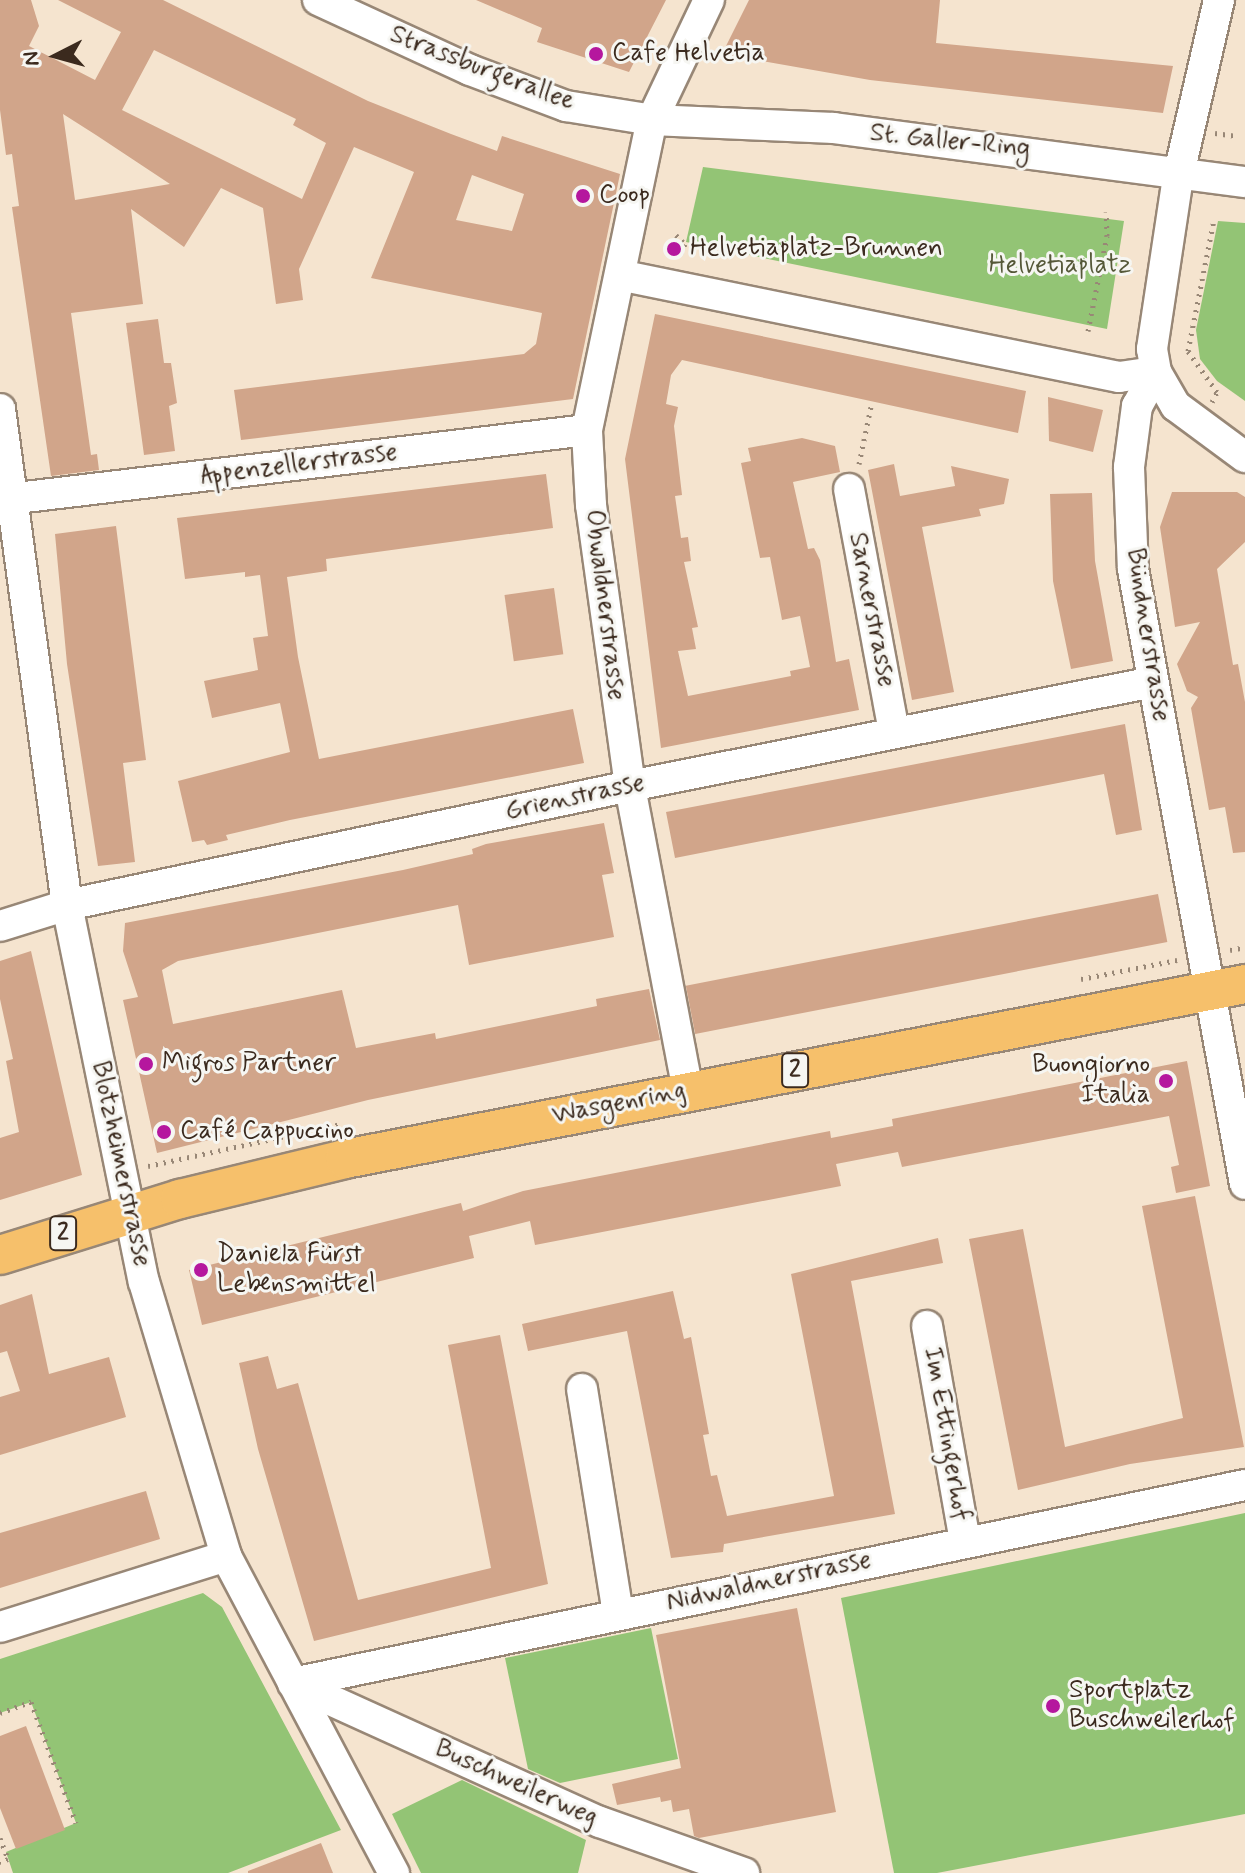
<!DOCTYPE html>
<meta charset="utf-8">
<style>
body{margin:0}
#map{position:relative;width:1245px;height:1873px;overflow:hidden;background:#f5e4cf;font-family:Mynerve,sans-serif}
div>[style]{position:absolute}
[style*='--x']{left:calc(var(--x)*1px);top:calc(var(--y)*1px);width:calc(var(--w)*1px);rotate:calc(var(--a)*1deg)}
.green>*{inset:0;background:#93c475}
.building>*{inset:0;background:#d1a58a;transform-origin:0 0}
.path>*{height:5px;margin-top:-2.5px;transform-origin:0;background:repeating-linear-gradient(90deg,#988776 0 2px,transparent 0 8px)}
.roads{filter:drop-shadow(2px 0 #988776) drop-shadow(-2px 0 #988776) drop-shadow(0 2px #988776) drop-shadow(0 -2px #988776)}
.minor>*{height:30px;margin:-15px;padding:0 15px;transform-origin:15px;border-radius:15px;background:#fff}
.major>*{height:38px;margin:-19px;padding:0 19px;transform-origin:19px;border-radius:19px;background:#f6c06b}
.dots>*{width:22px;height:22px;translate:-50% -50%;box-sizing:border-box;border:4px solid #f6f6f2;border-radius:50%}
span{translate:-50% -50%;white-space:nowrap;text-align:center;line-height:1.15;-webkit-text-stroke:6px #f6f6f2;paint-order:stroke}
.shield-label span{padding:2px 6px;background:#f6f6f2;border:2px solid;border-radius:6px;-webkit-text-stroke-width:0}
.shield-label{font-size:24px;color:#3b2a1e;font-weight:700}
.poi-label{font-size:26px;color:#3b2a1e}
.left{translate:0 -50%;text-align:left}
.right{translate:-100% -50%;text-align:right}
.street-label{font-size:26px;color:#3b2a1e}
.park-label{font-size:26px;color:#555838}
.north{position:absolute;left:16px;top:16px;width:80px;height:80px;-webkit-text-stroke:6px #f6f6f2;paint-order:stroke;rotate:264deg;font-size:22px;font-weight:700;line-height:32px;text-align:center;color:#3b2a1e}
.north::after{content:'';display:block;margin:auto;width:28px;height:36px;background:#3b2a1e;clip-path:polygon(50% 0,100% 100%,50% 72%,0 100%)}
</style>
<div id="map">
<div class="green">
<div style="clip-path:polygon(703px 167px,1124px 221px,1107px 329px,686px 242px)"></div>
<div style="clip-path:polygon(1218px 221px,1245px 223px,1245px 401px,1217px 381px,1200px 359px,1196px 330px)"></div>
<div style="clip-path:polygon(1245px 1513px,1245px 1814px,937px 1873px,894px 1873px,841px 1598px)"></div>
<div style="clip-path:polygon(203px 1593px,222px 1607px,341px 1830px,228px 1873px,13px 1873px,6px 1852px,76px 1823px,31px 1702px,0 1713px,0 1659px)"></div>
<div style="clip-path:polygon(651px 1628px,678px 1759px,560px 1783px,528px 1769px,505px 1658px)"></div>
<div style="clip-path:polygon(462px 1780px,586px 1840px,578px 1873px,421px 1873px,392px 1814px)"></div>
</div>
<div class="building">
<div style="clip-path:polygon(evenodd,0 0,31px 0,39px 26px,29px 46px,95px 80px,121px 32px,58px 0,163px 0,368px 101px,451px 134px,497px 151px,502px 136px,620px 174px,573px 399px,241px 440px,234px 390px,524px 354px,536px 344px,542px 313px,371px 278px,414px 172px,354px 147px,299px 269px,303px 300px,276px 304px,263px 208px,221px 188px,184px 247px,131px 209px,143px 304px,71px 313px,91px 455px,97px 454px,99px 470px,51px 476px,12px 207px,19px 206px,12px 154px,6px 155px,0 110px,0 0,154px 50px,296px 119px,293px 125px,326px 143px,302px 199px,122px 110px,154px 50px,0 0,63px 114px,96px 135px,170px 184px,75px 200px,63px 114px,0 0,472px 175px,524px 194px,512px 231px,456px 220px,472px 175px)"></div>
<div style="clip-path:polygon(476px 0,666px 0,629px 72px,537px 42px,542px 28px)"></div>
<div style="clip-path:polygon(749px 0,940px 0,936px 43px,1173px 66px,1163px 113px,870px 80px,722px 54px)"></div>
<div style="clip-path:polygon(655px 314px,1026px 391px,1018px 433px,682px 360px,671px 375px,666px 404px,678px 407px,674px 426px,682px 495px,675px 496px,681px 538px,688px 537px,691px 561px,684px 562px,698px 627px,692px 628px,696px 649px,678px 651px,688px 696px,791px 676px,790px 671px,810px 667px,800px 616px,782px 620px,770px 557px,760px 558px,741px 463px,751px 461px,748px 448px,802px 438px,835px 446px,840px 472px,793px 482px,808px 549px,814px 548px,820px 560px,836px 662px,849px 659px,859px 710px,661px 748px,625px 459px)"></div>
<div style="clip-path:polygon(158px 319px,164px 363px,171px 363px,177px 403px,169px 406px,175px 451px,144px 455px,126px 323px)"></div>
<div style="clip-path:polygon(1048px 397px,1103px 410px,1093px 452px,1049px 441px)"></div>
<div style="clip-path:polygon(894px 464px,900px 496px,955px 486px,951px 466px,1009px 479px,1004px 504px,979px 509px,981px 516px,922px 527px,954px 692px,912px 700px,868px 470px)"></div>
<div style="clip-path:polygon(546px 474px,553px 528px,326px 559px,327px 571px,287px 577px,298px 657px,319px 759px,573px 709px,584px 763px,290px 820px,226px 835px,228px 840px,207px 845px,204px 840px,192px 842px,178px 781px,290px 752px,280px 703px,212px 718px,204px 681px,258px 670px,253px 638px,268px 636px,260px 575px,245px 577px,245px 572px,185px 579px,177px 518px)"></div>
<div style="clip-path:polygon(1172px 492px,1237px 492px,1245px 497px,1245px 542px,1217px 569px,1233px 665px,1238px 664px,1245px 702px,1245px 852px,1233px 853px,1225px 807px,1209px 810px,1191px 708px,1198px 697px,1187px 691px,1177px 664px,1200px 622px,1175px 627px,1160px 527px)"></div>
<div style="clip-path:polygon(1092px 493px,1095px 561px,1113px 661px,1071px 669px,1053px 581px,1050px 494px)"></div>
<div style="clip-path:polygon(116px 526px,146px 760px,123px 763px,135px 862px,98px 866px,67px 664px,55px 534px)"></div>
<div style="left:554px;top:588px;width:67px;height:50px;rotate:82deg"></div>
<div style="clip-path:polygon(1125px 724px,1142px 830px,1116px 835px,1104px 774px,675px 858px,666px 812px)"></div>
<div style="clip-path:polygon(604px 823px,614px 873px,602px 875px,614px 937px,469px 965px,458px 905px,212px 954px,178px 961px,162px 970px,173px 1024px,342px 990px,356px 1048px,435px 1033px,436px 1039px,597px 1006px,596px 999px,649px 989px,660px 1040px,368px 1100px,157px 1153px,123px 1000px,138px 997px,123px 951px,125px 923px,403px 870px,473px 854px,472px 849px,486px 844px)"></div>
<div style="left:1158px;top:894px;width:49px;height:481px;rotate:79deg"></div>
<div style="clip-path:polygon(31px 951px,82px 1175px,0 1200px,0 1138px,19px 1132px,6px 1061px,13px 1059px,0 999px,0 961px)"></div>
<div style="clip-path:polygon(1187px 1061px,1210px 1186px,1176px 1193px,1171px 1167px,1179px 1165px,1169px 1116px,902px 1167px,898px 1152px,836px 1164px,841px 1186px,535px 1245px,530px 1221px,469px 1236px,474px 1258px,202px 1325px,189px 1270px,461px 1203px,463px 1211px,523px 1191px,830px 1131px,831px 1138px,893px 1126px,892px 1119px)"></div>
<div style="clip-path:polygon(1195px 1196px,1244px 1447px,1130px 1464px,1018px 1490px,969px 1239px,1023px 1229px,1065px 1447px,1183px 1418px,1142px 1206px)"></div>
<div style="clip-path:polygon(938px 1238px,943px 1263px,851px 1281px,895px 1514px,724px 1544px,723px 1552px,671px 1558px,627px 1331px,528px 1351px,522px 1324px,673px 1291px,684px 1339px,691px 1337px,709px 1434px,703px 1435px,711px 1476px,717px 1475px,727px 1516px,834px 1496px,791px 1274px)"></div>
<div style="clip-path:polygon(32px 1294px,49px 1374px,109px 1357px,126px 1417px,0 1455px,0 1397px,20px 1391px,7px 1351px,0 1353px,0 1305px)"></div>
<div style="clip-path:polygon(500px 1335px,548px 1584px,314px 1641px,258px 1449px,239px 1363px,268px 1356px,277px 1389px,298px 1383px,358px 1600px,491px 1568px,448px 1345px)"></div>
<div style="clip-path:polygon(146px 1491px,160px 1539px,0 1588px,0 1533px)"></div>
<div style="clip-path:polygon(797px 1608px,836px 1812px,699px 1838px,694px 1836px,689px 1809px,673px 1812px,671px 1800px,661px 1802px,660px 1797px,617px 1805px,612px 1784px,681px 1768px,656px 1635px)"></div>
<div style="clip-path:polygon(26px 1726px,65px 1830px,16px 1849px,0 1808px,0 1736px)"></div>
<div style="clip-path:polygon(321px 1843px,333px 1873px,248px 1873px,248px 1871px)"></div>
</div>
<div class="path">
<div style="--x:1215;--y:133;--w:22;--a:8"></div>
<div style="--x:676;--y:235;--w:13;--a:45"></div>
<div style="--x:685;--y:244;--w:14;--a:115"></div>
<div style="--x:1088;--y:331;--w:97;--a:-78.7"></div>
<div style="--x:1107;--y:236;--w:24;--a:-92"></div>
<div style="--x:1212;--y:402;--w:11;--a:-63"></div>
<div style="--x:1217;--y:392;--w:50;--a:-125.3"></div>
<div style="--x:1188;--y:351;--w:134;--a:-78.8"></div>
<div style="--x:859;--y:464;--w:63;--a:-78.2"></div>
<div style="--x:1230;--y:950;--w:15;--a:-11"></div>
<div style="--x:1081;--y:979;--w:98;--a:-11.2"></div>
<div style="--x:148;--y:1166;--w:198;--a:-12.3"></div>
<div style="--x:0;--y:1713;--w:33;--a:-20"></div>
<div style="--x:31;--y:1702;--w:129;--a:69.6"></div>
<div style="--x:0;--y:1838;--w:22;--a:69"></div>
<div style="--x:8;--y:1859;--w:9;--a:159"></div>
</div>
<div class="roads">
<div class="minor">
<div style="--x:318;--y:0;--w:167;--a:24.7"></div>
<div style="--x:470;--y:70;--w:103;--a:20.6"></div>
<div style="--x:566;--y:106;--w:87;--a:9.2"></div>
<div style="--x:652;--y:120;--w:182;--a:2.5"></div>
<div style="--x:834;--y:128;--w:415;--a:7.5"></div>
<div style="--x:1219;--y:0;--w:182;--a:103"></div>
<div style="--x:1178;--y:177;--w:174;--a:98.6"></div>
<div style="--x:1152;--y:349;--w:23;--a:80"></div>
<div style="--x:1156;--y:372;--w:39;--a:60"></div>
<div style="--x:1176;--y:406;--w:86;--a:36.5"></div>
<div style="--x:624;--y:276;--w:505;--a:11.53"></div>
<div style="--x:1119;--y:377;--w:37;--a:-8"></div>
<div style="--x:1156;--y:372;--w:39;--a:119"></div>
<div style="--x:1137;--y:406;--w:62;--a:97.5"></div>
<div style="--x:1129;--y:467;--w:102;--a:87.8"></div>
<div style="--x:1133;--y:569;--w:625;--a:79.68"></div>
<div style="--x:0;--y:409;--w:501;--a:82.31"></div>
<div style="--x:67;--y:905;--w:385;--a:78.5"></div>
<div style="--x:144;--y:1282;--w:286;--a:73.3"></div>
<div style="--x:226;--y:1556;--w:359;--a:62.1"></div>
<div style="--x:849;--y:489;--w:247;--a:79.5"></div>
<div style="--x:0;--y:500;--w:591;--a:-6.8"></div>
<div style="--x:0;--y:926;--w:70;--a:-17.4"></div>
<div style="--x:67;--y:905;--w:575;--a:-11.93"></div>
<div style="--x:630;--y:786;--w:533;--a:-11.25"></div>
<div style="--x:688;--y:1091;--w:310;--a:-100.8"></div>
<div style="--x:630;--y:786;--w:284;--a:-97.9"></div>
<div style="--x:591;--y:505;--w:75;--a:-93.1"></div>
<div style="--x:587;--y:430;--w:317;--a:-78.2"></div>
<div style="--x:652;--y:120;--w:133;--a:-64.6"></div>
<div style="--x:927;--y:1326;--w:219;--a:80"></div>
<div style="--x:582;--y:1389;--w:227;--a:80.9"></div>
<div style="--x:0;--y:1627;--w:237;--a:-17.4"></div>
<div style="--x:293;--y:1683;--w:972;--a:-11.75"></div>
<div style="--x:293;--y:1683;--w:337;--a:24.4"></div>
<div style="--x:600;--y:1822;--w:153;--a:19.5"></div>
</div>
<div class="major">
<div style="--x:0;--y:1255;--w:189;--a:-17.3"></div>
<div style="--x:180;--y:1199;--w:170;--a:-13.6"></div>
<div style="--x:345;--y:1159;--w:917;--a:-11"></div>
</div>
</div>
<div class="dots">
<div style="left:596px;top:54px;background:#b5179e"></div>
<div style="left:583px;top:196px;background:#b5179e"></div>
<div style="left:674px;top:249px;background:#b5179e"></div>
<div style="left:146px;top:1064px;background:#b5179e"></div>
<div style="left:1166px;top:1081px;background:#b5179e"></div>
<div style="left:164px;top:1132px;background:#b5179e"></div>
<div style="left:201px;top:1270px;background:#b5179e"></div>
<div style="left:1053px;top:1706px;background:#b5179e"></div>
</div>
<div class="shield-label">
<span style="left:795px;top:1070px">2</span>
<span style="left:63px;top:1233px">2</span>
</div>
<div class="poi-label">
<span class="left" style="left:612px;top:54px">Cafe Helvetia</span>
<span class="left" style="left:599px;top:196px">Coop</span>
<span class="left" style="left:690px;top:249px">Helvetiaplatz-Brunnen</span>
<span class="left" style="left:162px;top:1064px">Migros Partner</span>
<span class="right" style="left:1150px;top:1081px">Buongiorno<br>Italia</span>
<span class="left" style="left:180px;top:1132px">Café Cappuccino</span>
<span class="left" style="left:217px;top:1270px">Daniela Fürst<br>Lebensmittel</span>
<span class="left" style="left:1069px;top:1706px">Sportplatz<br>Buschweilerhof</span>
</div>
<div class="street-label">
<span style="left:482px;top:69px;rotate:21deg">Strassburgerallee</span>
<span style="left:950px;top:142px;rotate:6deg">St. Galler-Ring</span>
<span style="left:299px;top:465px;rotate:-7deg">Appenzellerstrasse</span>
<span style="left:604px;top:605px;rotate:83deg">Obwaldnerstrasse</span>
<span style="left:871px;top:610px;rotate:79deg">Sarnerstrasse</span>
<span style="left:1147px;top:635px;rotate:81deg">Bündnerstrasse</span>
<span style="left:575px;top:798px;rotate:-12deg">Grienstrasse</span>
<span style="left:619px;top:1104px;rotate:-11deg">Wasgenring</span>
<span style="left:120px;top:1164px;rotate:78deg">Blotzheimerstrasse</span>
<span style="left:946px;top:1434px;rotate:80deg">Im Ettingerhof</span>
<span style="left:769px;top:1582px;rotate:-12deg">Nidwaldnerstrasse</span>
<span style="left:516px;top:1784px;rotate:24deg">Buschweilerweg</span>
</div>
<div class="park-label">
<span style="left:1060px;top:266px">Helvetiaplatz</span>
</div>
<div class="north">N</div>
</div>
